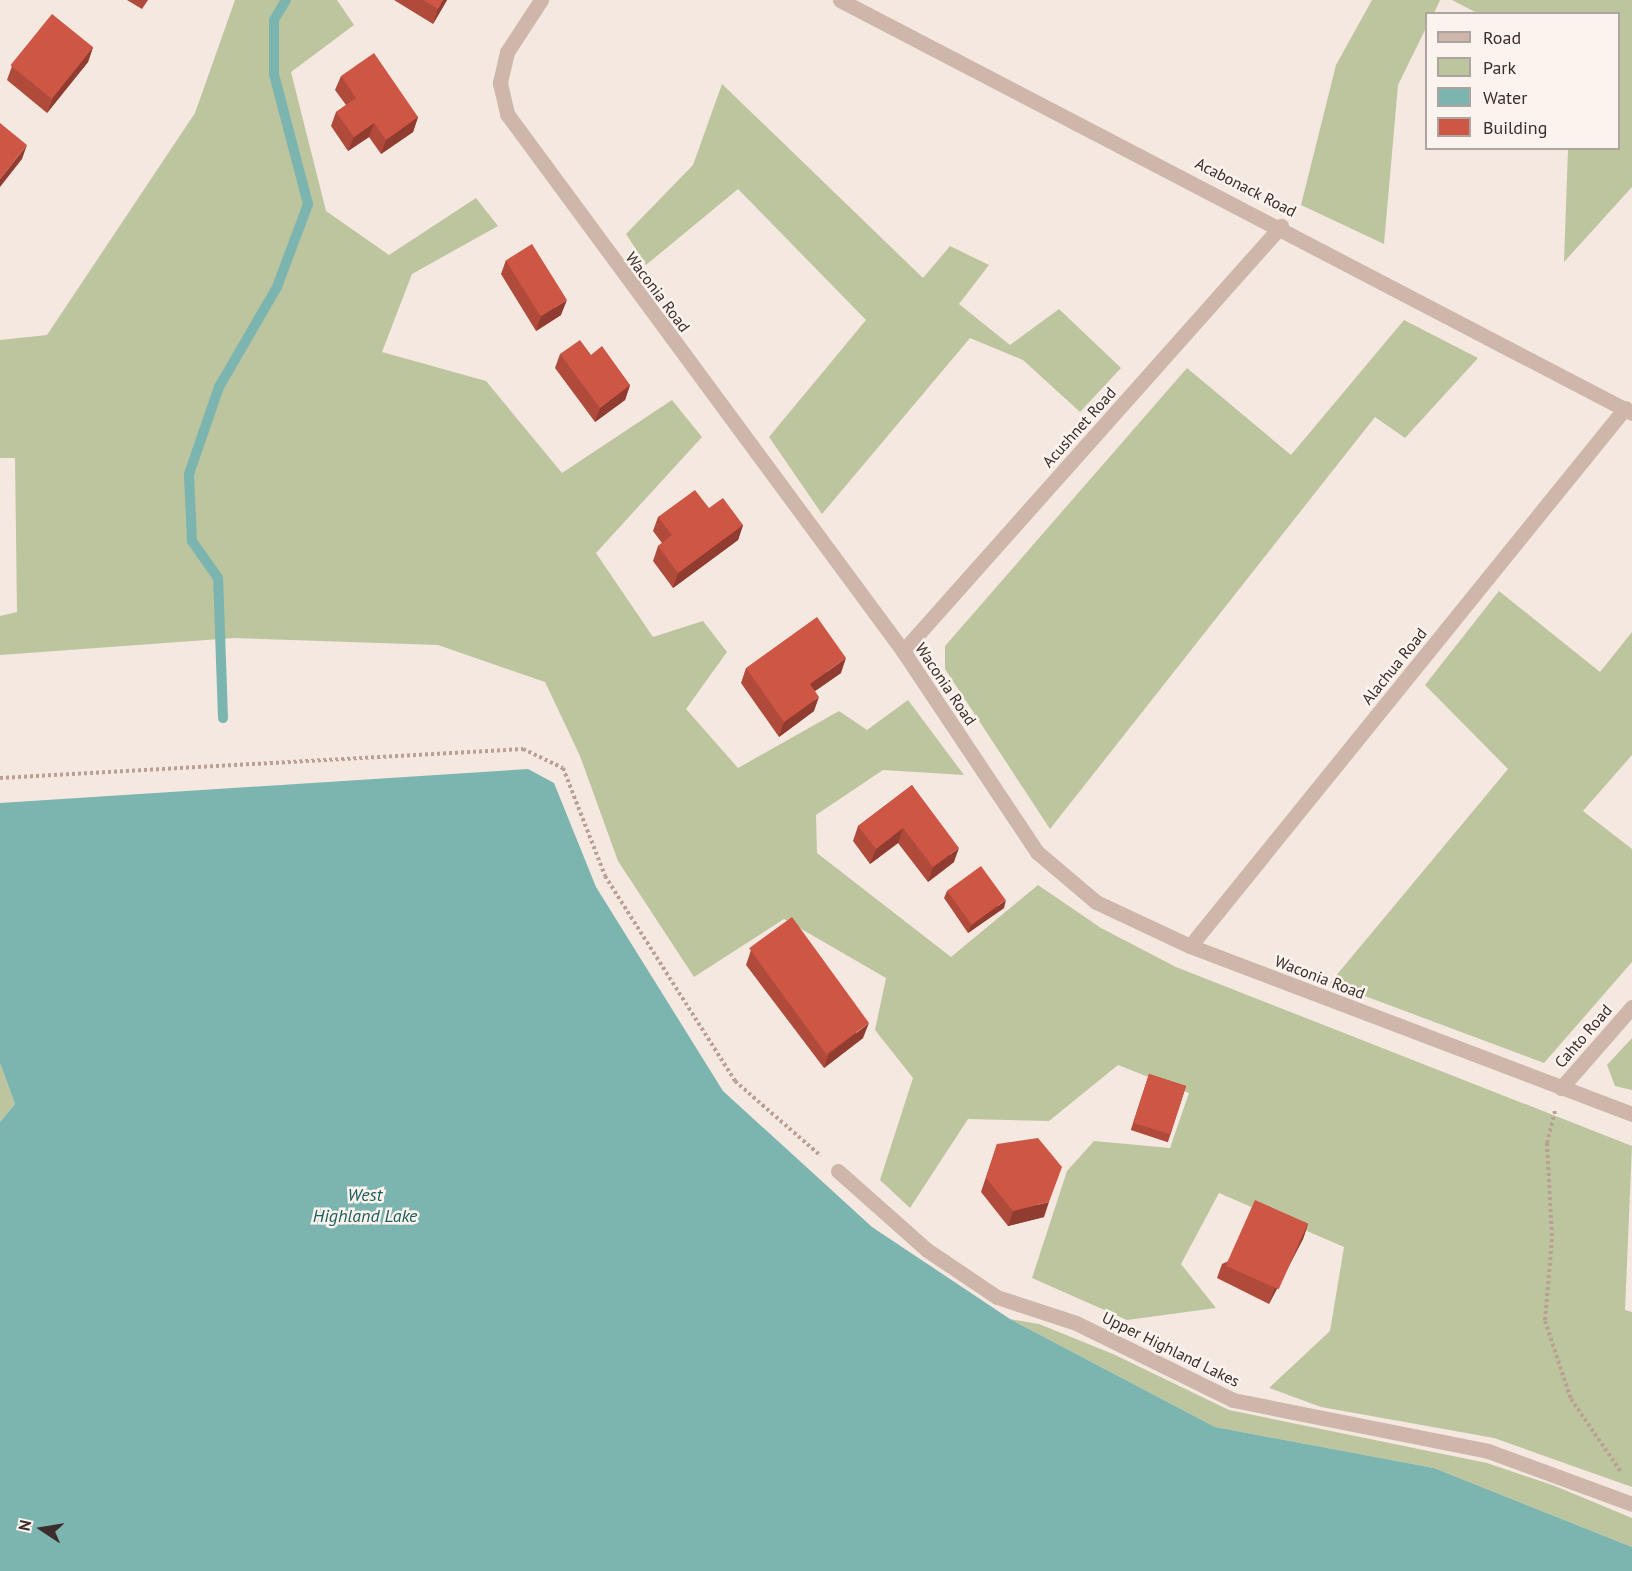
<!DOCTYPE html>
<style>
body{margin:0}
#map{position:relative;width:1632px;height:1571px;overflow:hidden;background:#f5e8e0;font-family:"PT Sans",sans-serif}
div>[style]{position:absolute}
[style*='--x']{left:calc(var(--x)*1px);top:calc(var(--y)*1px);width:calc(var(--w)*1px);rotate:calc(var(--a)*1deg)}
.green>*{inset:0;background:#bdc59e}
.water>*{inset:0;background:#7cb4b0}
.stream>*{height:10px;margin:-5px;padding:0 5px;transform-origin:5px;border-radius:5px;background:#7cb4b0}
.path>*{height:4px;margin-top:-2px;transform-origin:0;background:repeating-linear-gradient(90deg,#baa094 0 3px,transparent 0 6px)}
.minor>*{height:15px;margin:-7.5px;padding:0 7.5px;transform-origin:7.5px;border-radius:7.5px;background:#ceb6aa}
.wall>*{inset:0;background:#b04a3b;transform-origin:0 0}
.shaded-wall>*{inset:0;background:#903c30}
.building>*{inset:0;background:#cd5645;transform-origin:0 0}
span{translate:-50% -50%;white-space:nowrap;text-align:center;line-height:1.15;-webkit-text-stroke:5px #fbf3ed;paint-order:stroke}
.street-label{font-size:16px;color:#3b2d2a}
.water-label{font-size:18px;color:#1c605d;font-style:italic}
.legend{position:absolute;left:1425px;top:12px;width:195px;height:138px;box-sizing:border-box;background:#fbf3ed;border:2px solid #aea49f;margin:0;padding:8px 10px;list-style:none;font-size:18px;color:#3b2d2a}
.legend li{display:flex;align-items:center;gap:12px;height:30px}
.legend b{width:30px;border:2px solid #aea49f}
.north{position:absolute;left:12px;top:1499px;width:60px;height:60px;-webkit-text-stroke:4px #fbf3ed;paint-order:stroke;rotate:282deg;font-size:16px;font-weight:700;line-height:24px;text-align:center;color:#3b2d2a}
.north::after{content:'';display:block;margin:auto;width:21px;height:27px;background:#3b2d2a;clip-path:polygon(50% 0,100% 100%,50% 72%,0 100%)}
</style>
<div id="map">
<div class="green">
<div style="clip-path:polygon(235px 0,337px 0,354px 25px,291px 72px,326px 211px,389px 255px,476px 198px,498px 226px,412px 274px,382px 352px,486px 381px,562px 473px,672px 400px,702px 437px,596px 553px,653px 637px,703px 621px,727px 652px,686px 709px,738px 768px,839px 711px,867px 730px,908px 700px,964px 775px,883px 770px,816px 815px,817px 853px,951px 957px,1038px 885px,1101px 928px,1176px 967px,1632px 1146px,1625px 1310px,1632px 1312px,1632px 1487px,1494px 1438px,1321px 1407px,1269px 1388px,1330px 1331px,1344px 1247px,1219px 1193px,1181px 1264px,1216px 1308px,1127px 1320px,1032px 1278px,1067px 1171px,1094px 1141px,1170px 1148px,1189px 1093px,1118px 1065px,1049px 1121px,968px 1119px,910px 1208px,880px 1180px,913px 1078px,875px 1030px,886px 978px,784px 919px,694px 977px,618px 861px,580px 756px,545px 682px,438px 645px,234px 638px,0 655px,0 616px,17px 612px,15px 458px,0 458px,0 340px,47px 335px,195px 113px)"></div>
<div style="clip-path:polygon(1372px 0,1440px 0,1434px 13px,1426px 14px,1426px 28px,1398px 85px,1384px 244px,1301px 205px,1336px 65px)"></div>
<div style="clip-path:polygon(1452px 0,1632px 0,1632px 187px,1564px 262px,1568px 149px,1618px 148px,1618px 14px,1477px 13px)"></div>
<div style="clip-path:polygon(722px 84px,923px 278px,950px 246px,989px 265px,959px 304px,1010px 345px,1059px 309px,1121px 368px,1080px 412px,1023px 360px,970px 338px,822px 514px,769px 437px,866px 320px,738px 189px,646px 265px,626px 234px,693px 165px)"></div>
<div style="clip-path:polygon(1404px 320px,1478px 358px,1405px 438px,1375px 417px,1050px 829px,945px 669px,945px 646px,1187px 368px,1291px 455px)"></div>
<div style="clip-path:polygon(1499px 591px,1600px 672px,1632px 632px,1632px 755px,1583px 811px,1632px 849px,1632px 962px,1544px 1063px,1330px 983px,1508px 769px,1425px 685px)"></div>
<div style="clip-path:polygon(1632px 1038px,1632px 1090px,1615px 1086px,1607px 1065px)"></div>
<div style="clip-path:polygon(0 1063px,15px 1104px,0 1122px)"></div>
<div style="clip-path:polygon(1010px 1319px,1039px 1324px,1113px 1354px,1229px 1410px,1487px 1463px,1555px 1486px,1632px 1518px,1632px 1547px,1434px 1468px,1215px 1427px)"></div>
</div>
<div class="water">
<div style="clip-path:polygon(528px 769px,554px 783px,596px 887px,723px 1091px,872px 1227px,1010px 1319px,1215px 1427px,1434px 1468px,1632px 1547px,1632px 1571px,0 1571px,0 1122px,15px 1104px,0 1063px,0 803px)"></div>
</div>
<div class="stream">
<div style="--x:223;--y:718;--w:140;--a:-92"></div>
<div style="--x:218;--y:578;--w:45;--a:-125.1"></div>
<div style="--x:192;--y:541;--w:67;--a:-92.6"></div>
<div style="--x:189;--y:474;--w:92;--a:-71"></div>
<div style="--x:219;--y:387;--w:116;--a:-59.9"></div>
<div style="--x:277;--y:287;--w:89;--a:-69.5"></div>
<div style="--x:308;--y:204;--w:134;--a:-104.7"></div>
<div style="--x:274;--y:74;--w:54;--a:-90"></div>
<div style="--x:274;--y:20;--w:23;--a:-59"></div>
</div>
<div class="path">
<div style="--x:0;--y:778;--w:524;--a:-3.17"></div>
<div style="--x:523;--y:749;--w:44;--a:25.4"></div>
<div style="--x:563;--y:768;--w:116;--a:68.7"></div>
<div style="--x:605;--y:876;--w:243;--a:57.6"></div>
<div style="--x:735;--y:1081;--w:114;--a:41.1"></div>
<div style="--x:1555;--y:1111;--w:33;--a:104"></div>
<div style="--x:1547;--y:1143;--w:96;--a:87"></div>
<div style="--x:1552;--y:1239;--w:82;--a:94.9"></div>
<div style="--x:1545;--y:1321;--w:82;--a:71.6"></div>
<div style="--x:1571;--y:1399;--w:88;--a:55.6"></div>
</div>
<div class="minor">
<div style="--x:541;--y:0;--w:62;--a:123.2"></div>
<div style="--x:507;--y:52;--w:32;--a:103"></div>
<div style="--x:500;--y:83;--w:32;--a:77"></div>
<div style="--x:507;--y:114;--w:667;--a:53.59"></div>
<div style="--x:903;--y:651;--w:242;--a:56.3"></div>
<div style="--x:1037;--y:852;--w:77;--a:40.3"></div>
<div style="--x:1096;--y:902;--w:104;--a:25.1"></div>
<div style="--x:1190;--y:946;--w:473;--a:20.8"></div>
<div style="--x:840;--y:0;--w:893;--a:27.54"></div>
<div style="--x:903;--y:651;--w:569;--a:-48.35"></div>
<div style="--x:1190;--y:946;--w:692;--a:-51.04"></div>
<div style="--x:1561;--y:1088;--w:108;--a:-48.8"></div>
<div style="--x:838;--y:1171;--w:119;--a:41.6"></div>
<div style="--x:927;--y:1250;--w:84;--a:33.9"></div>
<div style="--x:997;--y:1297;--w:83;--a:18.2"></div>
<div style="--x:1076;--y:1323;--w:175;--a:26.1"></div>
<div style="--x:1233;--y:1400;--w:260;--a:11.3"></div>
<div style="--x:1488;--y:1451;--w:153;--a:20.2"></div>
</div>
<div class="wall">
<div style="clip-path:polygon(127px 0,148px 0,142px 9px)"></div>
<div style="clip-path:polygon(394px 0,447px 0,433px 24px)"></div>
<div style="clip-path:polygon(93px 47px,88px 62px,47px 113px,7px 80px,12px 66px)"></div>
<div style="clip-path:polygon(341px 76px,418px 117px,413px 132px,381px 154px,369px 137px,348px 151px,331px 126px,336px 112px,346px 105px,335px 90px)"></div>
<div style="clip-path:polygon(506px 260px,561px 315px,536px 331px,501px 274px)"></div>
<div style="clip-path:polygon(560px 354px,591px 355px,630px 385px,625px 400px,595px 422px,555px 368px)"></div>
<div style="clip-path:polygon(709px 508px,743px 525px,738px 540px,673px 588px,653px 561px,658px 546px,662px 543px,653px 531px,658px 517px)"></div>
<div style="clip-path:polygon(746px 668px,841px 673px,815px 691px,814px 711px,779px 737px,741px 683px)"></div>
<div style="clip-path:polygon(912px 785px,954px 862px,928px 882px,898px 843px,870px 864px,853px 841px,858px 826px)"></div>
<div style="clip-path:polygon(947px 891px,1004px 908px,968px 933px,944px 898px)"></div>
<div style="clip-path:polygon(751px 950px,863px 1038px,824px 1068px,746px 965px)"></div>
<div style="left:1149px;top:1074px;width:39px;height:59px;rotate:18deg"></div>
<div style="clip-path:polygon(997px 1144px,1044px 1217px,1008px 1226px,981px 1192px)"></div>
<div style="clip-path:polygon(1308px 1224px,1303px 1239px,1269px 1304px,1217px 1278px,1222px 1264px)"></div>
</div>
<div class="shaded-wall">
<div style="clip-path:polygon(443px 0,447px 0,433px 24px,438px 9px)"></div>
<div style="clip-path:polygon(93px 47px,88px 62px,47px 113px,53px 98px)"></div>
<div style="clip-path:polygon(418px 117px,413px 132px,381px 154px,386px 140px)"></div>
<div style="clip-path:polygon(374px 123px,369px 137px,348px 151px,354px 137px)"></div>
<div style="clip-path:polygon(27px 145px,22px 159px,0 187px,0 179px)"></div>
<div style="clip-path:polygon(567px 300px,561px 315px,536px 331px,541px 316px)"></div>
<div style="clip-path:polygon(630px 385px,625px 400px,595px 422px,600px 408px)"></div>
<div style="clip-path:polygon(743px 525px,738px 540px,673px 588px,678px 573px)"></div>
<div style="clip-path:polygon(846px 658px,841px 673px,805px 698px,810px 684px)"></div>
<div style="clip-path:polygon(819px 697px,814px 711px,779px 737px,784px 722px)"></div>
<div style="clip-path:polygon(903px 828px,898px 843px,870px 864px,876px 849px)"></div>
<div style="clip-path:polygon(959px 848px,954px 862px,928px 882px,933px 867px)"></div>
<div style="clip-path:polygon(1006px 900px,1004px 908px,968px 933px,971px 925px)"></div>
<div style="clip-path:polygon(869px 1023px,863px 1038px,824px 1068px,829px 1054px)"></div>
<div style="clip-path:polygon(1049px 1202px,1044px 1217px,1008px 1226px,1013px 1211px)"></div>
<div style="clip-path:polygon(1308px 1224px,1303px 1239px,1269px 1304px,1274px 1290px)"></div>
</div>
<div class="building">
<div style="clip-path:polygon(423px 0,443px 0,438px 9px)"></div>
<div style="left:52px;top:14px;width:53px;height:66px;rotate:39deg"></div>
<div style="clip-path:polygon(374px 53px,418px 117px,386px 140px,374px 123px,354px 137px,336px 112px,356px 98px,341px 76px)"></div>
<div style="clip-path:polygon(0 123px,27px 145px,0 179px)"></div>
<div style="left:532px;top:244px;width:66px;height:31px;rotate:58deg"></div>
<div style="clip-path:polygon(580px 340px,591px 355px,602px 346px,630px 385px,600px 408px,560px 354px)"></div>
<div style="clip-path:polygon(695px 490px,709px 508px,723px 498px,743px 525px,678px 573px,658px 546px,672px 535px,658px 517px)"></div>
<div style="clip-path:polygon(817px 617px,846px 658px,810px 684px,819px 697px,784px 722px,746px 668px)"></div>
<div style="clip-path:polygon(912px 785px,959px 848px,933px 867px,903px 828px,876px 849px,858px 826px)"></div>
<div style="left:981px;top:866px;width:42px;height:42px;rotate:54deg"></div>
<div style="left:792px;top:917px;width:131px;height:53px;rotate:54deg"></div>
<div style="left:1149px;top:1074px;width:39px;height:51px;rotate:18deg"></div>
<div style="clip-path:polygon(1038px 1138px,1062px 1167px,1049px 1202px,1013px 1211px,986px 1178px,997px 1144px)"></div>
<div style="left:1255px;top:1200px;width:58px;height:72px;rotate:24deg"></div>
</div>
<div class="street-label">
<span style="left:1246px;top:187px;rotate:27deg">Acabonack Road</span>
<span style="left:658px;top:292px;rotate:53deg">Waconia Road</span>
<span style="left:1079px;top:427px;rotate:-48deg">Acushnet Road</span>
<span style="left:1394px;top:666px;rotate:-51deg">Alachua Road</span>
<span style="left:946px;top:684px;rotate:56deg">Waconia Road</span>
<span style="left:1320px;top:977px;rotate:21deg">Waconia Road</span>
<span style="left:1583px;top:1036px;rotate:-49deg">Cahto Road</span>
<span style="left:1171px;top:1349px;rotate:26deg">Upper Highland Lakes</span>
</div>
<div class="water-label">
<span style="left:365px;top:1206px">West<br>Highland Lake</span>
</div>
<ul class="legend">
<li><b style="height:8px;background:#ceb6aa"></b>Road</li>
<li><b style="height:16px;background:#bdc59e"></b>Park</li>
<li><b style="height:16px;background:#7cb4b0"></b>Water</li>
<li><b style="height:16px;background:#cd5645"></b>Building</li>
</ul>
<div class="north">N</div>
</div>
